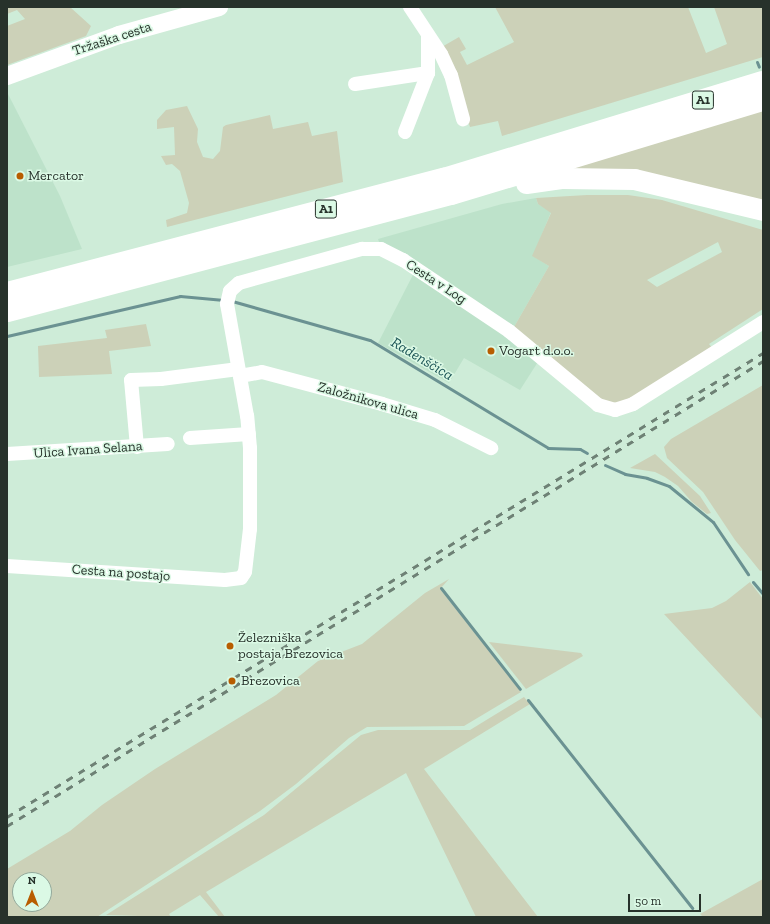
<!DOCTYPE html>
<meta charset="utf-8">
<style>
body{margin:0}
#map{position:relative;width:770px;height:924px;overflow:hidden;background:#ceecd8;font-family:"Zilla Slab",serif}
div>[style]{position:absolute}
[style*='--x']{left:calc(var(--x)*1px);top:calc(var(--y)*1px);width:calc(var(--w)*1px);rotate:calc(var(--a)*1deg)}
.built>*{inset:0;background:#bde2ca}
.green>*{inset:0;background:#ccd1b8}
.stream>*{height:3px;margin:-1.5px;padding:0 1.5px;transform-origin:1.5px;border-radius:1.5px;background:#6b9292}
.minor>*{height:14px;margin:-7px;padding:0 7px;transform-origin:7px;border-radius:7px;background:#fff}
.major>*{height:18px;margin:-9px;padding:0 9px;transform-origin:9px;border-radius:9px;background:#fff}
.highway>*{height:21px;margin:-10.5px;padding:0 10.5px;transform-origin:10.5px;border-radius:10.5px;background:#fff}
.rail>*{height:3px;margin-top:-1.5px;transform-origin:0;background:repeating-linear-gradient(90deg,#6e8175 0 7px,transparent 0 14px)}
.dots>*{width:11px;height:11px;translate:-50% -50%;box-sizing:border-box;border:2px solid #dbf9e5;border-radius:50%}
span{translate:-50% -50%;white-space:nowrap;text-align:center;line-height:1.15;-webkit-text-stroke:3px #dbf9e5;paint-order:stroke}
.shield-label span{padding:1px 3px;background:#dbf9e5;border:1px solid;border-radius:3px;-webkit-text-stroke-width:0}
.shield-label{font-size:13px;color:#27322b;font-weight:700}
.street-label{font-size:14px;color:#27322b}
.poi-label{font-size:14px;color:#27322b}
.left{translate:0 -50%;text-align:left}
.water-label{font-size:15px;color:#1a5354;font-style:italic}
.frame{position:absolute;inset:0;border:8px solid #27322b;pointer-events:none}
.north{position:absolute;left:12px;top:872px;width:40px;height:40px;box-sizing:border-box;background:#dbf9e5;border:1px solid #93a99b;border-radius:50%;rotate:0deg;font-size:11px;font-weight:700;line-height:16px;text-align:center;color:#27322b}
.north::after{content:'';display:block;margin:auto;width:14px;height:18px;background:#b85d00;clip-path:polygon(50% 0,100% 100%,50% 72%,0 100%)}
.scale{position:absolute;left:628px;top:894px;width:73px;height:18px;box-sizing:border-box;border:2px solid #27322b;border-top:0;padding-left:5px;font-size:12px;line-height:14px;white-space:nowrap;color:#27322b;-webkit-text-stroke:3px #dbf9e5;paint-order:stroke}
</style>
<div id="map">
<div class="built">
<div style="clip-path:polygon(7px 92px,60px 196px,82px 249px,7px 267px)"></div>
<div style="clip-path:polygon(536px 198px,538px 204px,551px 212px,533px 256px,549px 266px,514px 327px,543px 354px,520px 390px,464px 358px,449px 383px,378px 343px,417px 267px,380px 245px,378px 239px,502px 204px)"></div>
</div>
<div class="green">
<div style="clip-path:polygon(7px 7px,70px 7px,91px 26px,86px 36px,7px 65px,7px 26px,25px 19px,17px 10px,7px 14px)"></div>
<div style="clip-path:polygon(495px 7px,688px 7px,706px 53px,727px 44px,714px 7px,763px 7px,763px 57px,502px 136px,498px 121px,470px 127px,440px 48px,459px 37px,466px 49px,460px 52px,467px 65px,514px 42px)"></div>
<div style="clip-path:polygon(187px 106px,198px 129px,197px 142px,203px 157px,213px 159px,220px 151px,223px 127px,226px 125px,270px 115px,273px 129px,308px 122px,312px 136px,337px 131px,343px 182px,167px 227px,166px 220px,187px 213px,189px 203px,180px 171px,172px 164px,166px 165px,161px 156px,175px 155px,174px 127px,157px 129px,157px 120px,166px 110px)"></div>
<div style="clip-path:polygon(763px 109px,763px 201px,574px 170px,575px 165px)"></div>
<div style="clip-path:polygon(evenodd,587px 195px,628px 195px,662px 200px,763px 230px,763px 309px,709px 344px,713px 349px,630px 400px,606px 405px,514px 327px,549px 266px,532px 256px,551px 213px,538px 204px,536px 198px,587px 195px,718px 242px,722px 252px,657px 287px,647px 280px,718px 242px)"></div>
<div style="clip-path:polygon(146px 324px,151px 346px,109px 351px,112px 374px,39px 377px,38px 346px,107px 338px,105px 330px)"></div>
<div style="clip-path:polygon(763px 385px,763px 570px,760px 571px,735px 540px,703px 492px,667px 458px,664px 447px,671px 439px)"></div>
<div style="clip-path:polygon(655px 454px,700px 496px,711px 513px,707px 514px,692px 502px,678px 486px,665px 477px,655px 472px,630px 468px)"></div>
<div style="clip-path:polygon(evenodd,449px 579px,440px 589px,521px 692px,464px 726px,367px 727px,349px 738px,296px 784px,260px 811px,97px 917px,7px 917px,7px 869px,70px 831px,102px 805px,155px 769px,276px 695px,318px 661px,362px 644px,425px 593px,449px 579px,20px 880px,44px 880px,44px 904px,20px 904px,20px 880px)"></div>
<div style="clip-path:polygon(750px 582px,763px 599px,763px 720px,664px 614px,712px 608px,726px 601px)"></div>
<div style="clip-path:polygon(489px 642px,581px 653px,583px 656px,526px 689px)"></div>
<div style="clip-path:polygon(524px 697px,530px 704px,424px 769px,538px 917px,476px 917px,406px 773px,206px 892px,225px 917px,219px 917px,200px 895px,169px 914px,171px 917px,106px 915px,264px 815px,361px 735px,378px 730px,470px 730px)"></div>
<div style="clip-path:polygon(763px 879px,763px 917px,703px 917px,700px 914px)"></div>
</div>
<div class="stream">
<div style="--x:757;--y:62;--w:5;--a:68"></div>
<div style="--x:232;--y:301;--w:143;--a:15.8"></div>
<div style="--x:370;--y:340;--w:208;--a:31.2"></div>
<div style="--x:548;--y:448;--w:32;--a:2"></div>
<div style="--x:580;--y:449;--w:8;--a:30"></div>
<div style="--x:7;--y:336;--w:178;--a:-13"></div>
<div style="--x:180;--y:296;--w:44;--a:5.2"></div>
<div style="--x:605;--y:465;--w:22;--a:24"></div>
<div style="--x:625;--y:474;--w:22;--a:10"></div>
<div style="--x:647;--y:478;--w:23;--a:20"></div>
<div style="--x:669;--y:486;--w:57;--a:39.3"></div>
<div style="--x:713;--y:522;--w:63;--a:56.1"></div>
<div style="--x:753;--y:582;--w:16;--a:50"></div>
<div style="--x:441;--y:588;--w:128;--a:52"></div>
<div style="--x:528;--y:700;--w:265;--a:51.7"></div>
</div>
<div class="minor">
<div style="--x:410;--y:7;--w:56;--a:56.6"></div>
<div style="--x:441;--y:54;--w:23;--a:65"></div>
<div style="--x:451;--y:75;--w:46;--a:74.7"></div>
<div style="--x:355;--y:84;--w:74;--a:-8.6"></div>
<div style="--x:405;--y:132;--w:63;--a:-68.7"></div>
<div style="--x:428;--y:73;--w:37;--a:-90"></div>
<div style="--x:240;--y:376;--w:22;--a:-10"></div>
<div style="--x:262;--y:372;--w:124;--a:14.9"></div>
<div style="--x:382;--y:404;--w:55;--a:16.8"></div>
<div style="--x:435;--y:420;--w:63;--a:26.6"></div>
<div style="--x:190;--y:438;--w:59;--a:-3.9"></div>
<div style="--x:137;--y:447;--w:67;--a:-95.1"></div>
<div style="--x:131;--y:380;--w:30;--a:-2"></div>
<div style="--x:161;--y:379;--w:78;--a:-7.4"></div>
<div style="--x:7;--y:454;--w:161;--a:-3.6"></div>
<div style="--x:7;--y:566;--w:218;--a:3.7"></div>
<div style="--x:225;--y:580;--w:16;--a:-7"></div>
<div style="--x:241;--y:578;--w:7;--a:-56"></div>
<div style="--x:245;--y:572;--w:43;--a:-83.4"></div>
<div style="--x:250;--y:529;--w:81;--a:-90"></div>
<div style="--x:250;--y:448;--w:32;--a:-95"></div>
<div style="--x:247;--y:416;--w:114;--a:-100.1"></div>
<div style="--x:227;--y:304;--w:13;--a:-77"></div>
<div style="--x:230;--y:291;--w:12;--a:-42"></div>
<div style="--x:239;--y:283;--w:128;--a:-15.5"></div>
<div style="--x:362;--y:249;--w:19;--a:0"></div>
<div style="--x:381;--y:249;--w:25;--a:27"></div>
<div style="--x:403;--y:260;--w:128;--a:33.8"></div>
<div style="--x:509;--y:331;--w:116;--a:39.7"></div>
<div style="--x:598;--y:405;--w:18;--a:16"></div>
<div style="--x:615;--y:410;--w:19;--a:-18"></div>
<div style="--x:633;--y:404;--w:154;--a:-32.2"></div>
</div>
<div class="major">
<div style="--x:7;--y:76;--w:119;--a:-20.1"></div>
<div style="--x:119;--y:35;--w:104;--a:-15.6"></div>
</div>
<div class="highway">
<div style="--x:526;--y:183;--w:37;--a:-8"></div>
<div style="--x:563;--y:178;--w:71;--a:0.8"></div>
<div style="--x:634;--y:179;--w:133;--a:13.5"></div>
<div style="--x:7;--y:292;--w:451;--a:-14.7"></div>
<div style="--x:443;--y:178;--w:334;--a:-16.9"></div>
<div style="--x:7;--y:311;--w:459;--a:-14.8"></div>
<div style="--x:451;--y:194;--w:326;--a:-16.8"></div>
</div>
<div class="rail">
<div style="--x:7;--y:817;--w:887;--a:-31.54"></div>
<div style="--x:7;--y:826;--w:888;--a:-31.59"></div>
</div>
<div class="dots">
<div style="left:20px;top:176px;background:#b85d00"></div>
<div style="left:491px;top:351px;background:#b85d00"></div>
<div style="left:230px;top:646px;background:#b85d00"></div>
<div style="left:232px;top:681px;background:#b85d00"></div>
</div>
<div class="shield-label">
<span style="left:703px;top:100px">A1</span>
<span style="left:326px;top:209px">A1</span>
</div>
<div class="street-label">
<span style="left:112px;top:39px;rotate:-18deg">Tržaška cesta</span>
<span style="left:436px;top:282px;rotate:33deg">Cesta v Log</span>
<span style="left:368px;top:401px;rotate:16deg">Založnikova ulica</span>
<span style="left:88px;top:450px;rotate:-4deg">Ulica Ivana Selana</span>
<span style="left:121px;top:573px;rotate:4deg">Cesta na postajo</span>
</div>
<div class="poi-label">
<span class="left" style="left:28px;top:176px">Mercator</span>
<span class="left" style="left:499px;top:351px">Vogart d.o.o.</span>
<span class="left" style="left:238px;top:646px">Železniška<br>postaja Brezovica</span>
<span class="left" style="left:241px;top:681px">Brezovica</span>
</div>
<div class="water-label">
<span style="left:422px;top:359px;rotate:31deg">Radenščica</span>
</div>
<div class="frame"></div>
<div class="north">N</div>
<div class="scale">50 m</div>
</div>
